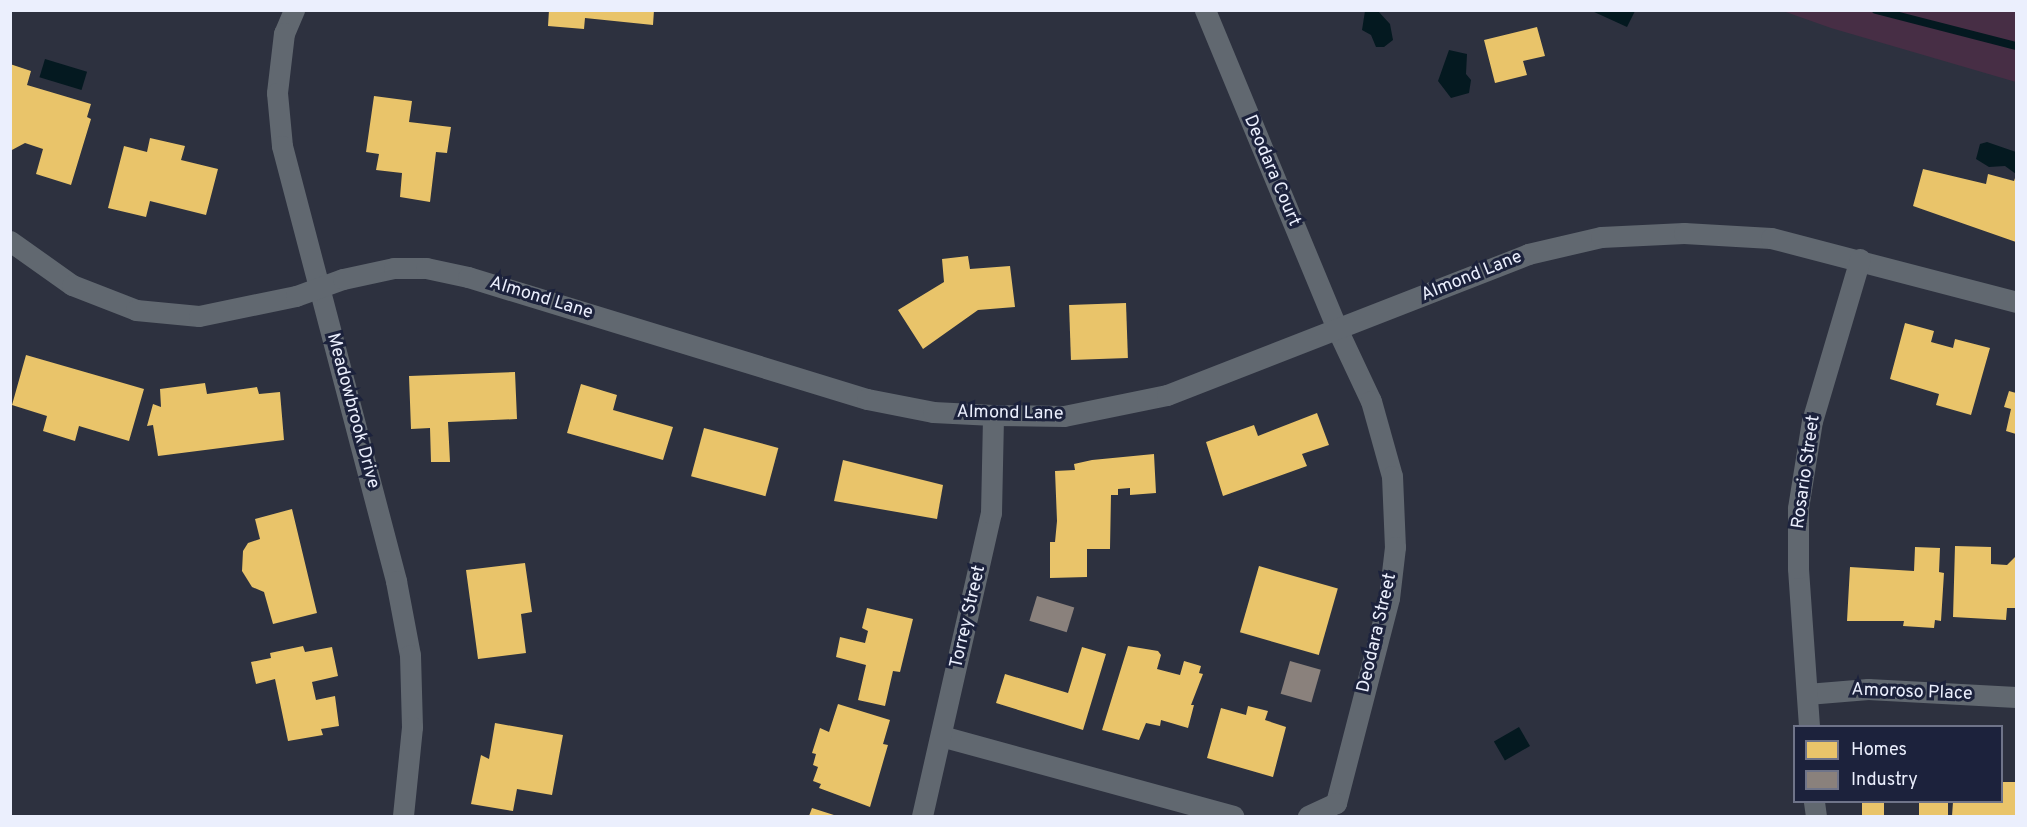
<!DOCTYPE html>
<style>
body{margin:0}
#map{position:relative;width:2027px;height:827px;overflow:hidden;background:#2d313f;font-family:Overpass,sans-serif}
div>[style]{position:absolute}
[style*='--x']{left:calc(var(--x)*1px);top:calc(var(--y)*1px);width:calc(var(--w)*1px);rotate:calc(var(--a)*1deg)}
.green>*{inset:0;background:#472e45}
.water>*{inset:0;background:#041920;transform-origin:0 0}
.homes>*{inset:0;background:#e9c46a;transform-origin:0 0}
.industry>*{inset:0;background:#8a817c;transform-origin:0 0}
.stream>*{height:8px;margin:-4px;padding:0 4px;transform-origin:4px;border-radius:4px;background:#041920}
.street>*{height:21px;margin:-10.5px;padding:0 10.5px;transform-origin:10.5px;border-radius:10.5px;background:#616870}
span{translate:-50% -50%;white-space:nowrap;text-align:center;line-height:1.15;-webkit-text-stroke:6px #1c223c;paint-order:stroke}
.street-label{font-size:18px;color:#ebeffd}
.frame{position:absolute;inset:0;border:12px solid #ebeffd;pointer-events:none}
.legend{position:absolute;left:1793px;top:725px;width:210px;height:78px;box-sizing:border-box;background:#1c223c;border:2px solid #6f7489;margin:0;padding:8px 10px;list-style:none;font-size:18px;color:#ebeffd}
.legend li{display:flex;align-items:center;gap:12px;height:30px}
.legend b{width:30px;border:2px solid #6f7489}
</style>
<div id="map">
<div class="green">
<div style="clip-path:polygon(1783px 11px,2016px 11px,2016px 82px,1831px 28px)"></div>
</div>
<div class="water">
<div style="clip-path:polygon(1365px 11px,1378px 11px,1390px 24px,1393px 40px,1384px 47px,1376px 47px,1371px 35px,1362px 30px)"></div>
<div style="clip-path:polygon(1592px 11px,1635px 10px,1635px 11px,1627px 27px)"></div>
<div style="clip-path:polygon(1449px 50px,1467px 54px,1466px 74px,1471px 80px,1469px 93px,1451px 98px,1438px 81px)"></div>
<div style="left:45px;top:59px;width:44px;height:19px;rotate:17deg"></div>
<div style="clip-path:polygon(1987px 142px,2016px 152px,2016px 174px,2005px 166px,1989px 167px,1976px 159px,1980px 144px)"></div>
<div style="left:1519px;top:727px;width:22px;height:29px;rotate:60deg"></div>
</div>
<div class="homes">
<div style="clip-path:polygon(549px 10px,654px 10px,653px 25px,585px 18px,584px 29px,548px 26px)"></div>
<div style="clip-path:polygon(1537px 27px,1545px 56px,1523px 61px,1527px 75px,1495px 83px,1484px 40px)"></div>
<div style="clip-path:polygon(10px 64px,31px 71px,27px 85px,91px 104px,87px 117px,91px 119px,71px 185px,36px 174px,43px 149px,25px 143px,10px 151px)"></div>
<div style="clip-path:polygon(374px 96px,412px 101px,409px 122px,451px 127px,447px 153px,436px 152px,430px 202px,400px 197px,402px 173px,376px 170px,379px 154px,366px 152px)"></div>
<div style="clip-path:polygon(150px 138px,185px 146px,181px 160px,218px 169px,206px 215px,150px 201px,146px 217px,108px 208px,124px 146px,147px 152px)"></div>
<div style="clip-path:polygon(1923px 169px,1986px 184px,1988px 174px,2014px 181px,2016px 175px,2016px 242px,1913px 206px)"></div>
<div style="clip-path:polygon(968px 256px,970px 269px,1010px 266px,1015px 307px,978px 310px,923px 349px,898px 310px,944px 282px,942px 259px)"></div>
<div style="left:1126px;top:303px;width:55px;height:57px;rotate:88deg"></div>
<div style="clip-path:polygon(1905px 323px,1934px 331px,1931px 342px,1953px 348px,1955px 339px,1990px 348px,1971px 415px,1936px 405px,1939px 394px,1890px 379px)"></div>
<div style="clip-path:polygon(26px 355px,144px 389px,129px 441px,79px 426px,75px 441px,43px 431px,47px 416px,12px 405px)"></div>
<div style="clip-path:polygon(515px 372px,517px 419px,448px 422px,450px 462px,431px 462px,430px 428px,411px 429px,409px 376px)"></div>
<div style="clip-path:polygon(205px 383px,207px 394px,257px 387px,259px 394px,280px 392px,284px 440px,158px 456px,153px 425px,147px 426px,153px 404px,161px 407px,160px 389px)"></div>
<div style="clip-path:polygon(581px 384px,617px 395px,613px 410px,673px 427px,663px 460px,567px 433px)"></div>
<div style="clip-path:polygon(2009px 391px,2016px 393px,2016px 434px,2006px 431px,2011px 409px,2004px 407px)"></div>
<div style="clip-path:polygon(1317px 413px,1329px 445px,1302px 454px,1307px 466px,1223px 496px,1206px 442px,1254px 425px,1258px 436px)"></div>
<div style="left:704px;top:428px;width:77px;height:50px;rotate:15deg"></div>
<div style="clip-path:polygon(1154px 454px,1156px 493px,1130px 495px,1130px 488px,1118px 489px,1118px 495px,1111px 495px,1110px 549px,1087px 549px,1087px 577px,1050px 578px,1050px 542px,1055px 542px,1057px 521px,1055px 471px,1075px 470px,1074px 464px,1092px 460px)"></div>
<div style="clip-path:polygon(843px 460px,943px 485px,937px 519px,834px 501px)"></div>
<div style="clip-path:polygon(292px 509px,317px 613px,273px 624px,264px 592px,252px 587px,242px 571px,243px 551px,248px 543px,260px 539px,255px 519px)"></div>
<div style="clip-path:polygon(1955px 546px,1991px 547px,1991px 564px,2007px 565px,2016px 556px,2016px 608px,2007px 608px,2006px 620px,1953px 617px)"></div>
<div style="clip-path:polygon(1915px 547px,1940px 548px,1939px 572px,1944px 573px,1941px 621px,1935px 620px,1934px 628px,1903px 626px,1904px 621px,1847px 621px,1850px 567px,1914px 571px)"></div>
<div style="clip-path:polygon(525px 563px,532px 612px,521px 614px,526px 653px,478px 659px,466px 570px)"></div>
<div style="left:1259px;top:566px;width:82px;height:69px;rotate:16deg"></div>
<div style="clip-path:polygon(867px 608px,913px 619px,900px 672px,893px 671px,885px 706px,858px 700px,866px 665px,836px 657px,840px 637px,865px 643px,868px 631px,862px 628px)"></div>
<div style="clip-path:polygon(303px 646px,305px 652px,332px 647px,338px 676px,312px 682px,316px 700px,335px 696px,339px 726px,321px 729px,323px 735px,288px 741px,275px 679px,256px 684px,251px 662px,271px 658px,270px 653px)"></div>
<div style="clip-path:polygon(1128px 646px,1158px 651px,1161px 655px,1157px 669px,1180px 675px,1184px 661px,1201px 666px,1199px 673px,1203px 674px,1191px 705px,1194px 705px,1188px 728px,1161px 720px,1160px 726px,1146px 723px,1139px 740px,1102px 730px)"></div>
<div style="clip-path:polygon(1082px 647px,1106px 654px,1083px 730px,996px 703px,1005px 674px,1068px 693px)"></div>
<div style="clip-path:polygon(838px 704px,890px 720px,883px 744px,888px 745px,870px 807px,819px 788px,821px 784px,813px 781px,818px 767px,813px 765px,816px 754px,812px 753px,820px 728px,829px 732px)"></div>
<div style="clip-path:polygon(1248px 706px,1268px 711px,1265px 720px,1286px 727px,1273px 777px,1207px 758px,1221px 708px,1246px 715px)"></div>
<div style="clip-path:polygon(495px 723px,563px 735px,552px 795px,517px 789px,513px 811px,471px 804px,481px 755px,489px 759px)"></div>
<div style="clip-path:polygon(2002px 782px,2016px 782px,2016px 816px,1952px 816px,1953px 802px,2002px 802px)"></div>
<div style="left:1862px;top:802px;width:22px;height:14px"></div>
<div style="left:1919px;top:802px;width:29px;height:14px"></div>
<div style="clip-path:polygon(812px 808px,837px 816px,809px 816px)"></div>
</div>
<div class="industry">
<div style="left:1037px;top:596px;width:39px;height:26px;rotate:17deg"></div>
<div style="left:1290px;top:661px;width:32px;height:34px;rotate:16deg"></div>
</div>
<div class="stream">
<div style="--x:1876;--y:10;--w:145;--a:14.4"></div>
</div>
<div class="street">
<div style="--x:294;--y:10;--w:25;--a:113"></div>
<div style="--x:284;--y:33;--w:60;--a:96.7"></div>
<div style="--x:277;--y:93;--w:53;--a:84.6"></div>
<div style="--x:282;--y:146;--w:450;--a:75.3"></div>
<div style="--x:396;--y:581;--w:75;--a:79.3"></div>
<div style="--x:410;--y:655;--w:72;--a:88.4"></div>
<div style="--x:412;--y:727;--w:89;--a:95.8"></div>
<div style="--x:1205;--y:10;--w:347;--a:67.5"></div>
<div style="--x:1338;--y:331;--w:77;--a:64.8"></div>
<div style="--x:1371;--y:401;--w:78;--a:74.4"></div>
<div style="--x:1392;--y:476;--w:71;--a:87.6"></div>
<div style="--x:1395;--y:547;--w:51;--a:96.7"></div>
<div style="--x:1389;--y:598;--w:212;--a:104.5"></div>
<div style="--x:1336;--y:803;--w:31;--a:155"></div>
<div style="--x:10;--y:241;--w:76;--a:35.4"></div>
<div style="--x:72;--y:285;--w:69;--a:21.3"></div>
<div style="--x:136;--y:310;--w:63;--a:5.4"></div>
<div style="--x:199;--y:316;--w:99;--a:-11.7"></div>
<div style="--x:296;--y:296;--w:50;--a:-19.9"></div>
<div style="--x:343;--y:279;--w:52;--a:-12.2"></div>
<div style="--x:394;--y:268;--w:32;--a:0"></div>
<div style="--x:426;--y:268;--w:43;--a:12.1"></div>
<div style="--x:468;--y:277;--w:417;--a:17"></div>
<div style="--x:867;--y:399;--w:67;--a:11.1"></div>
<div style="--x:933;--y:412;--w:60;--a:2.9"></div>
<div style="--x:993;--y:415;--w:71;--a:0.8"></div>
<div style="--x:1064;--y:416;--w:105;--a:-11.5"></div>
<div style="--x:1167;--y:395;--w:388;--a:-21.3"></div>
<div style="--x:1528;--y:254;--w:75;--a:-13.1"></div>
<div style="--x:1601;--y:237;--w:83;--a:-2.8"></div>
<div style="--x:1684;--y:233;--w:87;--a:3.3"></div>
<div style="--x:1771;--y:238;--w:253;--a:14.6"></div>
<div style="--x:1807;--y:694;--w:61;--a:-4.7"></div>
<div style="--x:1868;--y:689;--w:148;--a:3.1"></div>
<div style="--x:1809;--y:726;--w:158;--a:-94"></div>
<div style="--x:1798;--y:568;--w:60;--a:-90"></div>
<div style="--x:1798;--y:508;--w:88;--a:-80.9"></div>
<div style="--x:1812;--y:421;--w:169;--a:-73.5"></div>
<div style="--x:941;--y:736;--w:303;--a:15.3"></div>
<div style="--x:1814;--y:802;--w:14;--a:82"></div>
<div style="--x:922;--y:816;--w:311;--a:-77.2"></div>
<div style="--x:991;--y:513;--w:98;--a:-88.8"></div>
</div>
<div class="street-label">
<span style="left:1271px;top:171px;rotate:67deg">Deodara Court</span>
<span style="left:1472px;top:277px;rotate:-22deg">Almond Lane</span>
<span style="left:541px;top:299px;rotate:17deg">Almond Lane</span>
<span style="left:352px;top:411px;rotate:75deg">Meadowbrook Drive</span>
<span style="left:1010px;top:414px;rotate:1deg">Almond Lane</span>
<span style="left:1807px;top:472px;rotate:-82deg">Rosario Street</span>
<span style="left:969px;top:617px;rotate:-77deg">Torrey Street</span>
<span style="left:1378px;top:633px;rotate:-77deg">Deodara Street</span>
<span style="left:1912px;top:693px;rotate:2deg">Amoroso Place</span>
</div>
<div class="frame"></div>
<ul class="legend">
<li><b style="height:16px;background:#e9c46a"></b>Homes</li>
<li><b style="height:16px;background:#8a817c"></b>Industry</li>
</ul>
</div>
